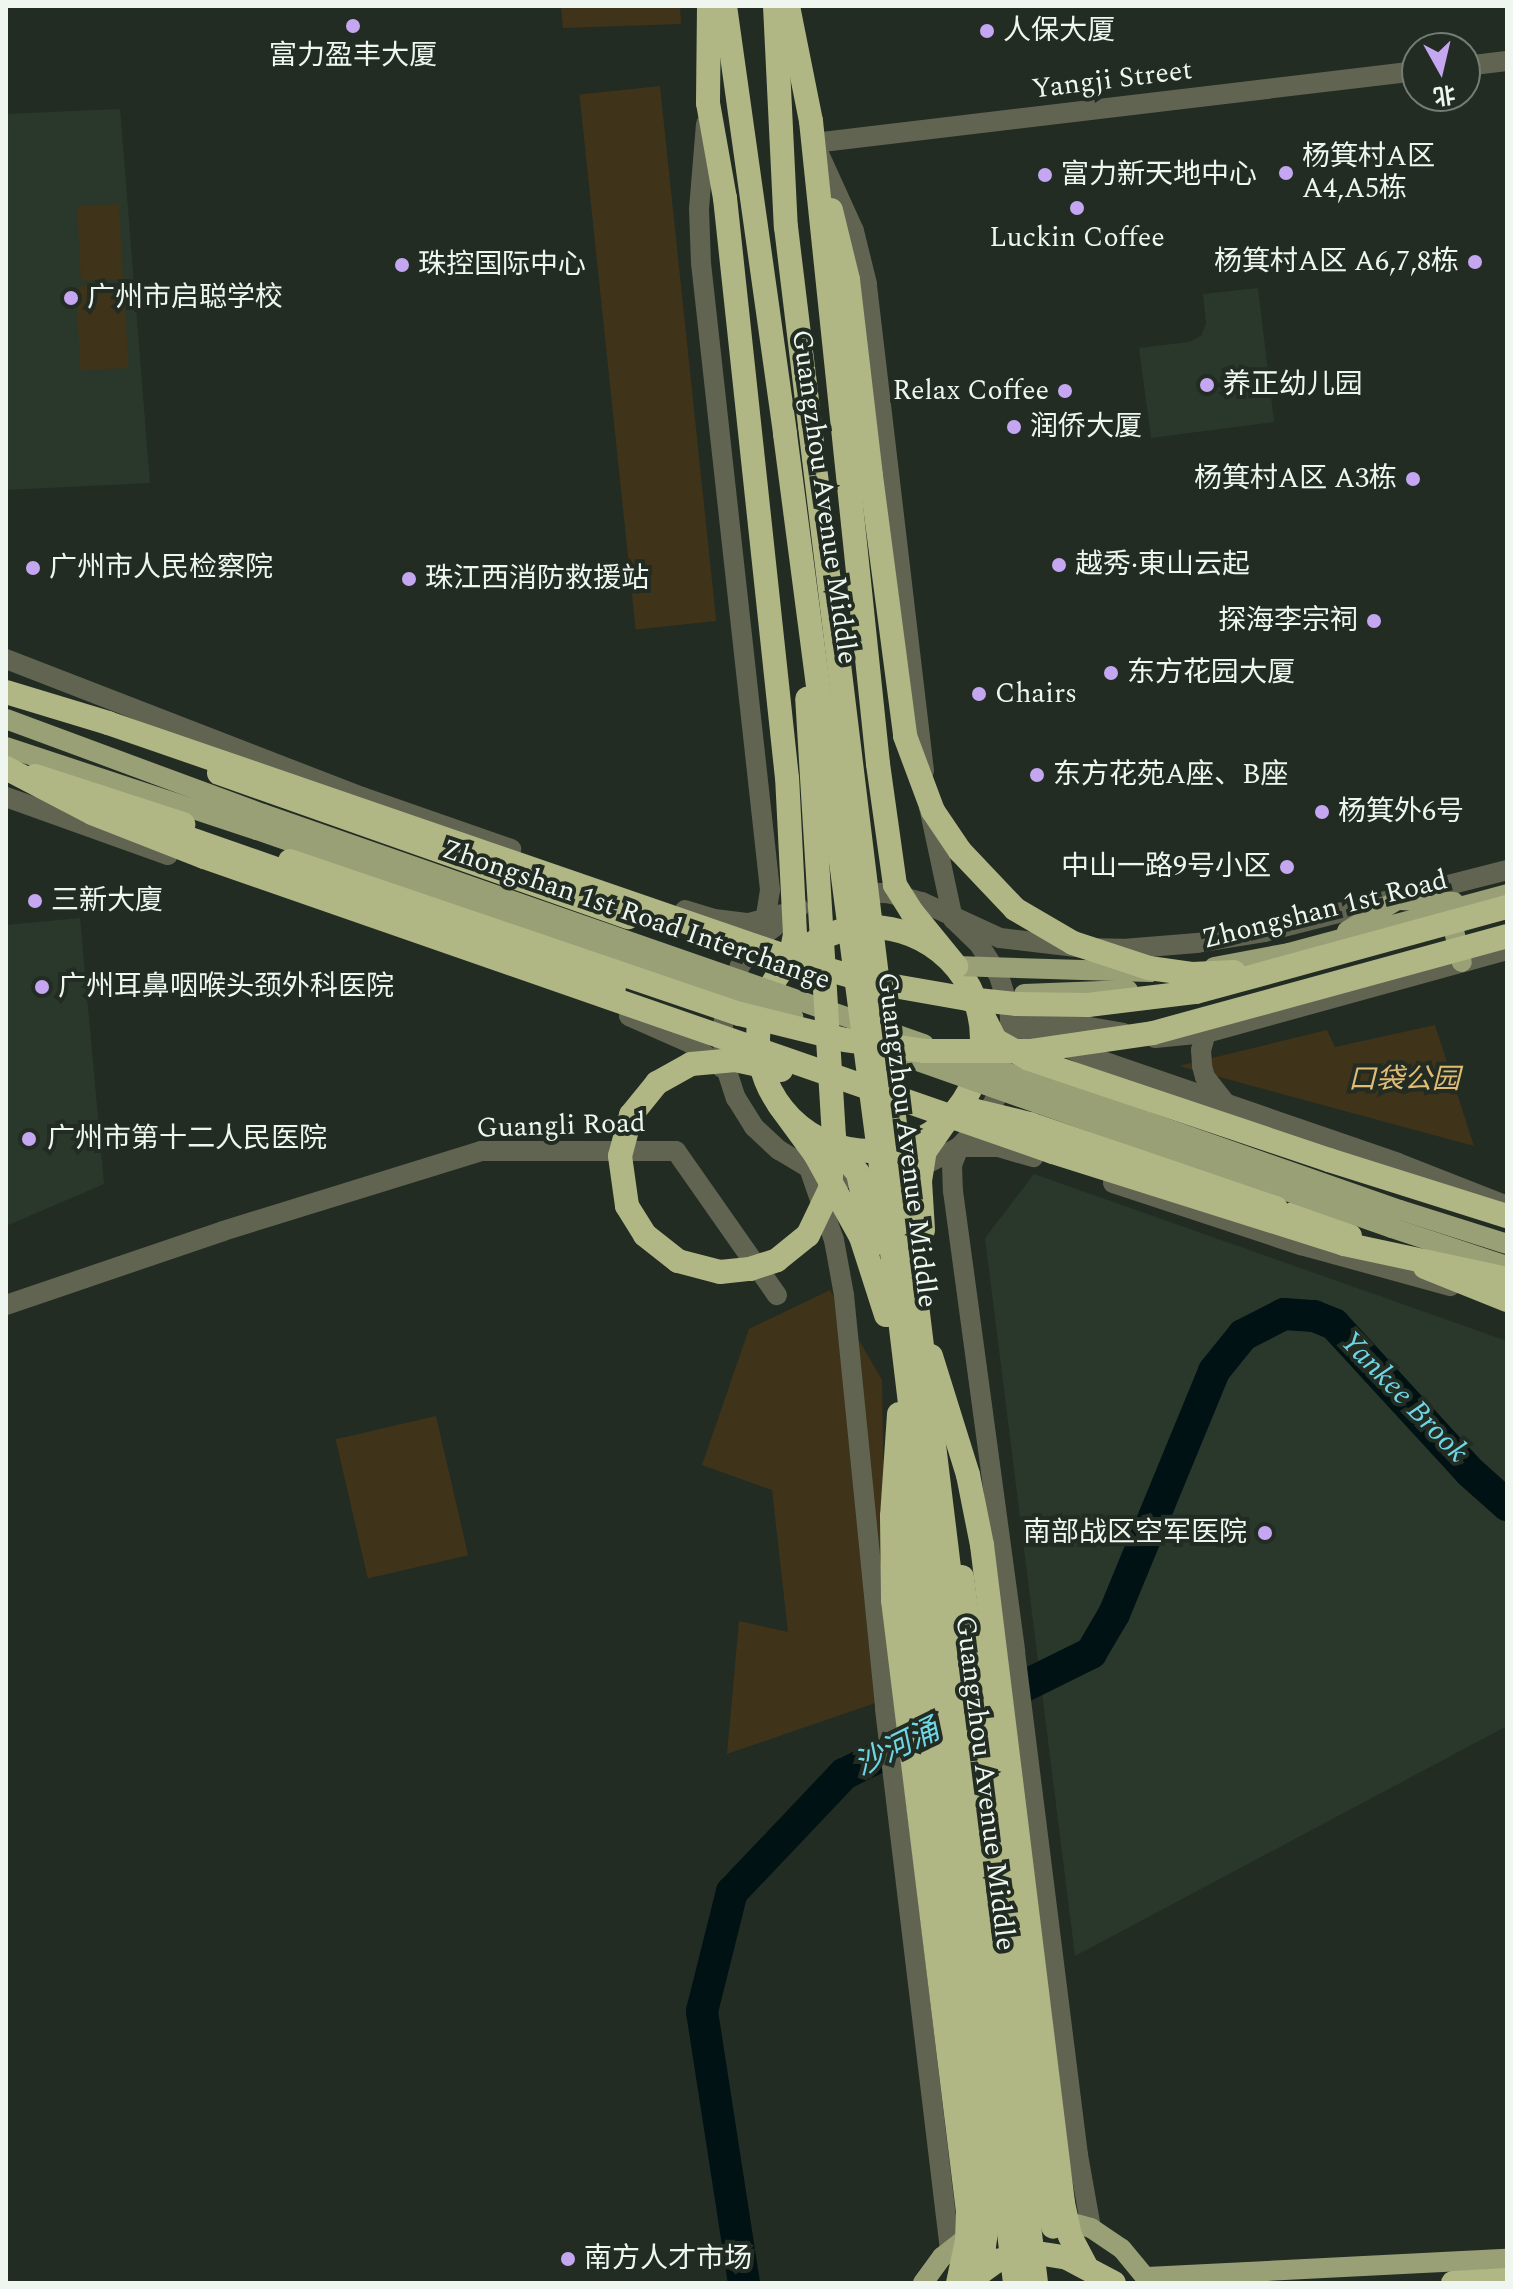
<!DOCTYPE html>
<meta charset="utf-8">
<style>
body{margin:0}
#map{position:relative;width:1513px;height:2289px;overflow:hidden;background:#222c23;font-family:Spectral,"Noto Sans SC",serif}
div>[style]{position:absolute}
[style*='--x']{left:calc(var(--x)*1px);top:calc(var(--y)*1px);width:calc(var(--w)*1px);rotate:calc(var(--a)*1deg)}
.built>*{inset:0;background:#2a382b}
.green>*{inset:0;background:#3f331a;transform-origin:0 0}
.river>*{height:32px;margin:-16px;padding:0 16px;transform-origin:16px;border-radius:16px;background:#011215}
.minor>*{height:20px;margin:-10px;padding:0 10px;transform-origin:10px;border-radius:10px;background:#616451}
.major>*{height:20px;margin:-10px;padding:0 10px;transform-origin:10px;border-radius:10px;background:#99a076}
.highway>*{height:24px;margin:-12px;padding:0 12px;transform-origin:12px;border-radius:12px;background:#b0b785}
.highway>.ring{margin:-12px;padding:0;box-sizing:content-box;background:none;border:24px solid #b0b785;border-radius:50%}
.major-bridge>*{height:20px;margin:-10px;padding:0 10px;transform-origin:10px;border-radius:10px;background:#99a076}
.highway-bridge>*{height:24px;margin:-12px;padding:0 12px;transform-origin:12px;border-radius:12px;background:#b0b785}
.dots>*{width:22px;height:22px;translate:-50% -50%;box-sizing:border-box;border:4px solid #222c23;border-radius:50%}
span{translate:-50% -50%;white-space:nowrap;text-align:center;line-height:1.15;-webkit-text-stroke:8px #222c23;paint-order:stroke}
.poi-label{font-size:28px;color:#eff6f0}
.left{translate:0 -50%;text-align:left}
.right{translate:-100% -50%;text-align:right}
.street-label{font-size:28px;color:#eff6f0}
.park-label{font-size:28px;color:#e0bc75;font-style:italic}
.water-label{font-size:30px;color:#6fd6e6;font-style:italic}
.frame{position:absolute;inset:0;border:8px solid #eff6f0;pointer-events:none}
.north{position:absolute;left:1401px;top:32px;width:80px;height:80px;box-sizing:border-box;background:#222c23;border:2px solid #747d75;border-radius:50%;rotate:172deg;font-size:22px;font-weight:700;line-height:32px;text-align:center;color:#eff6f0}
.north::after{content:'';display:block;margin:auto;width:28px;height:36px;background:#c5a7f1;clip-path:polygon(50% 0,100% 100%,50% 72%,0 100%)}
</style>
<div id="map">
<div class="built">
<div style="clip-path:polygon(120px 109px,150px 483px,6px 490px,6px 114px)"></div>
<div style="clip-path:polygon(1258px 288px,1274px 422px,1151px 438px,1139px 348px,1189px 342px,1201px 336px,1206px 324px,1203px 294px)"></div>
<div style="clip-path:polygon(80px 918px,104px 1184px,6px 1226px,6px 925px)"></div>
<div style="clip-path:polygon(1034px 1174px,1507px 1341px,1507px 1726px,1075px 1956px,985px 1238px)"></div>
</div>
<div class="green">
<div style="clip-path:polygon(561px 6px,680px 6px,681px 24px,563px 28px)"></div>
<div style="left:660px;top:86px;width:538px;height:81px;rotate:84deg"></div>
<div style="left:119px;top:204px;width:75px;height:42px;rotate:87deg"></div>
<div style="left:124px;top:284px;width:84px;height:48px;rotate:87deg"></div>
<div style="clip-path:polygon(1435px 1025px,1474px 1146px,1179px 1066px,1327px 1030px,1335px 1047px)"></div>
<div style="clip-path:polygon(830px 1290px,882px 1380px,887px 1699px,727px 1754px,739px 1621px,788px 1632px,772px 1490px,702px 1465px,749px 1329px)"></div>
<div style="left:436px;top:1416px;width:143px;height:103px;rotate:77deg"></div>
</div>
<div class="river">
<div style="--x:990;--y:1703;--w:113;--a:-26.3"></div>
<div style="--x:1091;--y:1653;--w:45;--a:-59.5"></div>
<div style="--x:1114;--y:1614;--w:263;--a:-67.6"></div>
<div style="--x:1214;--y:1371;--w:46;--a:-51.1"></div>
<div style="--x:1243;--y:1335;--w:46;--a:-27.1"></div>
<div style="--x:1284;--y:1314;--w:30;--a:4"></div>
<div style="--x:1314;--y:1316;--w:22;--a:22"></div>
<div style="--x:1334;--y:1324;--w:201;--a:47.4"></div>
<div style="--x:1470;--y:1472;--w:50;--a:41.7"></div>
<div style="--x:744;--y:2283;--w:275;--a:-98.8"></div>
<div style="--x:702;--y:2011;--w:123;--a:-75.9"></div>
<div style="--x:732;--y:1892;--w:163;--a:-46.5"></div>
<div style="--x:844;--y:1774;--w:84;--a:-26.3"></div>
</div>
<div class="minor">
<div style="--x:1465;--y:66;--w:42;--a:-6.8"></div>
<div style="--x:706;--y:124;--w:85;--a:94.7"></div>
<div style="--x:699;--y:209;--w:54;--a:87.9"></div>
<div style="--x:701;--y:263;--w:631;--a:83.72"></div>
<div style="--x:770;--y:890;--w:37;--a:99"></div>
<div style="--x:6;--y:659;--w:382;--a:21.2"></div>
<div style="--x:362;--y:797;--w:158;--a:19.2"></div>
<div style="--x:924;--y:771;--w:490;--a:-96.7"></div>
<div style="--x:867;--y:284;--w:55;--a:-103.8"></div>
<div style="--x:854;--y:231;--w:97;--a:-114.4"></div>
<div style="--x:814;--y:143;--w:607;--a:-6.81"></div>
<div style="--x:6;--y:797;--w:172;--a:19.7"></div>
<div style="--x:855;--y:892;--w:33;--a:2"></div>
<div style="--x:888;--y:893;--w:35;--a:15"></div>
<div style="--x:922;--y:902;--w:86;--a:24.8"></div>
<div style="--x:1000;--y:938;--w:85;--a:6.8"></div>
<div style="--x:1084;--y:948;--w:39;--a:1"></div>
<div style="--x:1123;--y:949;--w:74;--a:-4.6"></div>
<div style="--x:1197;--y:943;--w:68;--a:-9.3"></div>
<div style="--x:1264;--y:932;--w:251;--a:-14.3"></div>
<div style="--x:799;--y:908;--w:49;--a:142.4"></div>
<div style="--x:760;--y:938;--w:34;--a:126"></div>
<div style="--x:740;--y:966;--w:35;--a:112"></div>
<div style="--x:727;--y:998;--w:34;--a:98"></div>
<div style="--x:722;--y:1032;--w:33;--a:85"></div>
<div style="--x:725;--y:1065;--w:35;--a:72"></div>
<div style="--x:736;--y:1098;--w:34;--a:58"></div>
<div style="--x:754;--y:1127;--w:34;--a:43"></div>
<div style="--x:779;--y:1150;--w:35;--a:31"></div>
<div style="--x:809;--y:1168;--w:37;--a:16"></div>
<div style="--x:845;--y:1178;--w:27;--a:2"></div>
<div style="--x:685;--y:910;--w:30;--a:17"></div>
<div style="--x:714;--y:919;--w:35;--a:7"></div>
<div style="--x:749;--y:923;--w:34;--a:-15"></div>
<div style="--x:629;--y:1016;--w:67;--a:23.9"></div>
<div style="--x:690;--y:1043;--w:41;--a:38"></div>
<div style="--x:1010;--y:1023;--w:78;--a:23.3"></div>
<div style="--x:1082;--y:1054;--w:334;--a:19"></div>
<div style="--x:1398;--y:1163;--w:115;--a:21.4"></div>
<div style="--x:1016;--y:1023;--w:68;--a:2.5"></div>
<div style="--x:1084;--y:1026;--w:40;--a:10"></div>
<div style="--x:1206;--y:1033;--w:18;--a:106"></div>
<div style="--x:1201;--y:1050;--w:16;--a:86"></div>
<div style="--x:1202;--y:1066;--w:11;--a:75"></div>
<div style="--x:1205;--y:1077;--w:33;--a:52"></div>
<div style="--x:1155;--y:1038;--w:51;--a:-5.6"></div>
<div style="--x:1206;--y:1033;--w:312;--a:-15.4"></div>
<div style="--x:959;--y:1147;--w:19;--a:111"></div>
<div style="--x:952;--y:1165;--w:26;--a:88"></div>
<div style="--x:953;--y:1191;--w:465;--a:82.3"></div>
<div style="--x:1015;--y:1652;--w:507;--a:82.86"></div>
<div style="--x:1078;--y:2155;--w:74;--a:79.9"></div>
<div style="--x:959;--y:1147;--w:39;--a:0"></div>
<div style="--x:998;--y:1147;--w:37;--a:16"></div>
<div style="--x:809;--y:1168;--w:76;--a:70.9"></div>
<div style="--x:834;--y:1240;--w:56;--a:79.7"></div>
<div style="--x:844;--y:1295;--w:416;--a:84.3"></div>
<div style="--x:885;--y:1709;--w:545;--a:83.15"></div>
<div style="--x:911;--y:1172;--w:54;--a:-27.5"></div>
<div style="--x:959;--y:1147;--w:34;--a:-47"></div>
<div style="--x:982;--y:1122;--w:39;--a:-60"></div>
<div style="--x:1002;--y:1088;--w:39;--a:-77"></div>
<div style="--x:1011;--y:1050;--w:38;--a:-92"></div>
<div style="--x:1010;--y:1012;--w:38;--a:-107"></div>
<div style="--x:999;--y:976;--w:36;--a:-122"></div>
<div style="--x:980;--y:945;--w:37;--a:-136"></div>
<div style="--x:953;--y:919;--w:115;--a:-102.1"></div>
<div style="--x:1113;--y:1183;--w:198;--a:18.3"></div>
<div style="--x:1301;--y:1245;--w:155;--a:15.4"></div>
<div style="--x:6;--y:1305;--w:229;--a:-18.8"></div>
<div style="--x:223;--y:1231;--w:270;--a:-17.2"></div>
<div style="--x:481;--y:1151;--w:195;--a:0"></div>
<div style="--x:676;--y:1151;--w:176;--a:55"></div>
</div>
<div class="major">
<div style="--x:6;--y:719;--w:274;--a:20.3"></div>
<div style="--x:6;--y:747;--w:264;--a:18.3"></div>
<div style="--x:1347;--y:931;--w:59;--a:-31.8"></div>
<div style="--x:1397;--y:900;--w:57;--a:2"></div>
<div style="--x:1454;--y:931;--w:32;--a:76"></div>
<div style="--x:1214;--y:967;--w:76;--a:-10.6"></div>
<div style="--x:1289;--y:953;--w:226;--a:-15.1"></div>
<div style="--x:1400;--y:1210;--w:112;--a:17.6"></div>
<div style="--x:1392;--y:1228;--w:121;--a:18.3"></div>
<div style="--x:1054;--y:2218;--w:38;--a:15"></div>
<div style="--x:1091;--y:2228;--w:37;--a:34"></div>
<div style="--x:1122;--y:2249;--w:44;--a:50.5"></div>
<div style="--x:1147;--y:2277;--w:360;--a:-2.9"></div>
<div style="--x:923;--y:2283;--w:32;--a:-54"></div>
<div style="--x:942;--y:2257;--w:39;--a:-38"></div>
</div>
<div class="highway">
<div style="--x:709;--y:6;--w:97;--a:90.6"></div>
<div style="--x:708;--y:103;--w:97;--a:79.9"></div>
<div style="--x:725;--y:198;--w:583;--a:83.9"></div>
<div style="--x:725;--y:6;--w:432;--a:82"></div>
<div style="--x:775;--y:6;--w:221;--a:87.2"></div>
<div style="--x:786;--y:227;--w:200;--a:83.1"></div>
<div style="--x:788;--y:6;--w:117;--a:78.7"></div>
<div style="--x:811;--y:121;--w:646;--a:84.05"></div>
<div style="--x:831;--y:210;--w:72;--a:76.3"></div>
<div style="--x:848;--y:280;--w:197;--a:83.3"></div>
<div style="--x:219;--y:773;--w:434;--a:19.4"></div>
<div style="--x:35;--y:776;--w:156;--a:18"></div>
<div style="--x:159;--y:828;--w:482;--a:19.3"></div>
<div class="ring" style="left:758px;top:927px;width:200px;height:200px"></div>
<div style="--x:1329;--y:1160;--w:187;--a:17.5"></div>
<div style="--x:1293;--y:1214;--w:61;--a:21.1"></div>
<div style="--x:1425;--y:1267;--w:88;--a:21.9"></div>
<div style="--x:907;--y:1467;--w:174;--a:86.1"></div>
<div style="--x:919;--y:1641;--w:447;--a:83.1"></div>
<div style="--x:962;--y:1577;--w:506;--a:82.62"></div>
<div style="--x:966;--y:2283;--w:37;--a:-36"></div>
<div style="--x:996;--y:2261;--w:42;--a:-11"></div>
<div style="--x:1037;--y:2253;--w:30;--a:9"></div>
<div style="--x:1067;--y:2258;--w:53;--a:28"></div>
<div style="--x:1453;--y:2283;--w:54;--a:-3.2"></div>
</div>
<div class="major-bridge">
<div style="--x:263;--y:814;--w:700;--a:19.19"></div>
<div style="--x:257;--y:830;--w:568;--a:19.23"></div>
<div style="--x:956;--y:966;--w:194;--a:1.8"></div>
<div style="--x:1024;--y:994;--w:104;--a:-2.2"></div>
<div style="--x:895;--y:1053;--w:527;--a:19.4"></div>
<div style="--x:954;--y:1054;--w:472;--a:19.3"></div>
</div>
<div class="highway-bridge">
<div style="--x:810;--y:426;--w:1871;--a:83.06"></div>
<div style="--x:785;--y:434;--w:809;--a:82.54"></div>
<div style="--x:890;--y:1236;--w:1054;--a:83.19"></div>
<div style="--x:871;--y:476;--w:262;--a:82.5"></div>
<div style="--x:905;--y:736;--w:80;--a:69.5"></div>
<div style="--x:933;--y:811;--w:48;--a:56"></div>
<div style="--x:960;--y:851;--w:80;--a:46.5"></div>
<div style="--x:1015;--y:909;--w:67;--a:30.4"></div>
<div style="--x:1073;--y:943;--w:80;--a:18.2"></div>
<div style="--x:1149;--y:968;--w:43;--a:7.9"></div>
<div style="--x:1192;--y:974;--w:42;--a:-2.7"></div>
<div style="--x:6;--y:692;--w:107;--a:16.9"></div>
<div style="--x:108;--y:723;--w:734;--a:19"></div>
<div style="--x:802;--y:962;--w:72;--a:16.2"></div>
<div style="--x:871;--y:982;--w:98;--a:9.9"></div>
<div style="--x:968;--y:999;--w:48;--a:5.9"></div>
<div style="--x:1016;--y:1004;--w:72;--a:0.8"></div>
<div style="--x:1088;--y:1005;--w:109;--a:-6.9"></div>
<div style="--x:1196;--y:992;--w:322;--a:-15.3"></div>
<div style="--x:878;--y:764;--w:122;--a:82"></div>
<div style="--x:895;--y:885;--w:32;--a:58"></div>
<div style="--x:912;--y:912;--w:70;--a:50.8"></div>
<div style="--x:6;--y:768;--w:97;--a:27.6"></div>
<div style="--x:92;--y:813;--w:120;--a:21.4"></div>
<div style="--x:204;--y:857;--w:899;--a:19.16"></div>
<div style="--x:1053;--y:1152;--w:305;--a:17.5"></div>
<div style="--x:1344;--y:1244;--w:167;--a:12.1"></div>
<div style="--x:290;--y:861;--w:475;--a:18.8"></div>
<div style="--x:740;--y:1014;--w:108;--a:13.9"></div>
<div style="--x:845;--y:1040;--w:81;--a:7.8"></div>
<div style="--x:925;--y:1051;--w:105;--a:0"></div>
<div style="--x:1030;--y:1051;--w:124;--a:-8.3"></div>
<div style="--x:1153;--y:1033;--w:367;--a:-15.3"></div>
<div style="--x:780;--y:961;--w:10;--a:-6"></div>
<div style="--x:790;--y:960;--w:26;--a:-79"></div>
<div style="--x:795;--y:934;--w:156;--a:-92.9"></div>
<div style="--x:978;--y:1006;--w:38;--a:63"></div>
<div style="--x:995;--y:1040;--w:39;--a:29"></div>
<div style="--x:1029;--y:1059;--w:317;--a:18.6"></div>
<div style="--x:781;--y:1070;--w:47;--a:-167.7"></div>
<div style="--x:735;--y:1060;--w:44;--a:174.8"></div>
<div style="--x:691;--y:1064;--w:39;--a:151"></div>
<div style="--x:657;--y:1083;--w:41;--a:129.1"></div>
<div style="--x:631;--y:1115;--w:42;--a:105"></div>
<div style="--x:620;--y:1156;--w:50;--a:82"></div>
<div style="--x:627;--y:1206;--w:34;--a:58"></div>
<div style="--x:645;--y:1235;--w:42;--a:38.2"></div>
<div style="--x:678;--y:1261;--w:43;--a:14.7"></div>
<div style="--x:720;--y:1272;--w:30;--a:-6"></div>
<div style="--x:750;--y:1269;--w:28;--a:-18"></div>
<div style="--x:777;--y:1260;--w:40;--a:-39"></div>
<div style="--x:808;--y:1235;--w:51;--a:-64.4"></div>
<div style="--x:830;--y:1189;--w:52;--a:-85.6"></div>
<div style="--x:834;--y:1137;--w:439;--a:-93.5"></div>
<div style="--x:779;--y:1105;--w:61;--a:53.7"></div>
<div style="--x:815;--y:1154;--w:95;--a:61"></div>
<div style="--x:861;--y:1237;--w:82;--a:72.2"></div>
<div style="--x:824;--y:1143;--w:26;--a:36"></div>
<div style="--x:845;--y:1158;--w:20;--a:49"></div>
<div style="--x:858;--y:1173;--w:73;--a:78.1"></div>
<div style="--x:923;--y:1230;--w:49;--a:-93.5"></div>
<div style="--x:920;--y:1181;--w:30;--a:-81"></div>
<div style="--x:925;--y:1151;--w:38;--a:-55"></div>
<div style="--x:947;--y:1120;--w:30;--a:-17"></div>
<div style="--x:976;--y:1111;--w:56;--a:13.5"></div>
<div style="--x:1030;--y:1124;--w:260;--a:18.9"></div>
<div style="--x:931;--y:1356;--w:125;--a:72.7"></div>
<div style="--x:968;--y:1475;--w:71;--a:78.7"></div>
<div style="--x:982;--y:1545;--w:663;--a:82.98"></div>
<div style="--x:1063;--y:2203;--w:34;--a:78"></div>
<div style="--x:1070;--y:2236;--w:36;--a:62"></div>
<div style="--x:899;--y:1414;--w:102;--a:93.9"></div>
<div style="--x:892;--y:1516;--w:84;--a:89.3"></div>
<div style="--x:893;--y:1600;--w:617;--a:83.01"></div>
<div style="--x:968;--y:2212;--w:29;--a:92"></div>
<div style="--x:967;--y:2241;--w:43;--a:102.1"></div>
<div style="--x:1027;--y:2079;--w:111;--a:81.7"></div>
<div style="--x:1043;--y:2189;--w:39;--a:75"></div>
<div style="--x:969;--y:2274;--w:32;--a:-62"></div>
<div style="--x:984;--y:2246;--w:29;--a:-82"></div>
<div style="--x:988;--y:2217;--w:133;--a:-96.5"></div>
</div>
<div class="dots">
<div style="left:353px;top:26px;background:#c5a7f1"></div>
<div style="left:987px;top:31px;background:#c5a7f1"></div>
<div style="left:1286px;top:173px;background:#c5a7f1"></div>
<div style="left:1045px;top:175px;background:#c5a7f1"></div>
<div style="left:1077px;top:208px;background:#c5a7f1"></div>
<div style="left:1475px;top:262px;background:#c5a7f1"></div>
<div style="left:402px;top:265px;background:#c5a7f1"></div>
<div style="left:71px;top:298px;background:#c5a7f1"></div>
<div style="left:1207px;top:385px;background:#c5a7f1"></div>
<div style="left:1065px;top:391px;background:#c5a7f1"></div>
<div style="left:1014px;top:427px;background:#c5a7f1"></div>
<div style="left:1413px;top:479px;background:#c5a7f1"></div>
<div style="left:1059px;top:565px;background:#c5a7f1"></div>
<div style="left:33px;top:568px;background:#c5a7f1"></div>
<div style="left:409px;top:579px;background:#c5a7f1"></div>
<div style="left:1374px;top:621px;background:#c5a7f1"></div>
<div style="left:1111px;top:673px;background:#c5a7f1"></div>
<div style="left:979px;top:694px;background:#c5a7f1"></div>
<div style="left:1037px;top:775px;background:#c5a7f1"></div>
<div style="left:1322px;top:812px;background:#c5a7f1"></div>
<div style="left:1287px;top:867px;background:#c5a7f1"></div>
<div style="left:35px;top:901px;background:#c5a7f1"></div>
<div style="left:42px;top:987px;background:#c5a7f1"></div>
<div style="left:29px;top:1139px;background:#c5a7f1"></div>
<div style="left:1265px;top:1533px;background:#c5a7f1"></div>
<div style="left:568px;top:2259px;background:#c5a7f1"></div>
</div>
<div class="poi-label">
<span class="left" style="left:1003px;top:31px">人保大厦</span>
<span style="left:353px;top:56px">富力盈丰大厦</span>
<span class="left" style="left:1302px;top:173px">杨箕村A区<br>A4,A5栋</span>
<span class="left" style="left:1061px;top:175px">富力新天地中心</span>
<span style="left:1077px;top:238px">Luckin Coffee</span>
<span class="right" style="left:1459px;top:262px">杨箕村A区 A6,7,8栋</span>
<span class="left" style="left:418px;top:265px">珠控国际中心</span>
<span class="left" style="left:87px;top:298px">广州市启聪学校</span>
<span class="left" style="left:1223px;top:385px">养正幼儿园</span>
<span class="right" style="left:1049px;top:391px">Relax Coffee</span>
<span class="left" style="left:1030px;top:427px">润侨大厦</span>
<span class="right" style="left:1397px;top:479px">杨箕村A区 A3栋</span>
<span class="left" style="left:1075px;top:565px">越秀·東山云起</span>
<span class="left" style="left:49px;top:568px">广州市人民检察院</span>
<span class="left" style="left:425px;top:579px">珠江西消防救援站</span>
<span class="right" style="left:1358px;top:621px">探海李宗祠</span>
<span class="left" style="left:1127px;top:673px">东方花园大厦</span>
<span class="left" style="left:995px;top:694px">Chairs</span>
<span class="left" style="left:1053px;top:775px">东方花苑A座、B座</span>
<span class="left" style="left:1338px;top:812px">杨箕外6号</span>
<span class="right" style="left:1271px;top:867px">中山一路9号小区</span>
<span class="left" style="left:51px;top:901px">三新大廈</span>
<span class="left" style="left:58px;top:987px">广州耳鼻咽喉头颈外科医院</span>
<span class="left" style="left:47px;top:1139px">广州市第十二人民医院</span>
<span class="right" style="left:1247px;top:1533px">南部战区空军医院</span>
<span class="left" style="left:584px;top:2259px">南方人才市场</span>
</div>
<div class="street-label">
<span style="left:1112px;top:80px;rotate:-7deg">Yangji Street</span>
<span style="left:824px;top:497px;rotate:82deg">Guangzhou Avenue Middle</span>
<span style="left:1325px;top:910px;rotate:-14deg">Zhongshan 1st Road</span>
<span style="left:636px;top:915px;rotate:19deg">Zhongshan 1st Road Interchange</span>
<span style="left:561px;top:1126px;rotate:-2deg">Guangli Road</span>
<span style="left:907px;top:1140px;rotate:83deg">Guangzhou Avenue Middle</span>
<span style="left:985px;top:1783px;rotate:83deg">Guangzhou Avenue Middle</span>
</div>
<div class="park-label">
<span style="left:1404px;top:1080px">口袋公园</span>
</div>
<div class="water-label">
<span style="left:1404px;top:1397px;rotate:46deg">Yankee Brook</span>
<span style="left:897px;top:1748px;rotate:-26deg">沙河涌</span>
</div>
<div class="frame"></div>
<div class="north">北</div>
</div>
